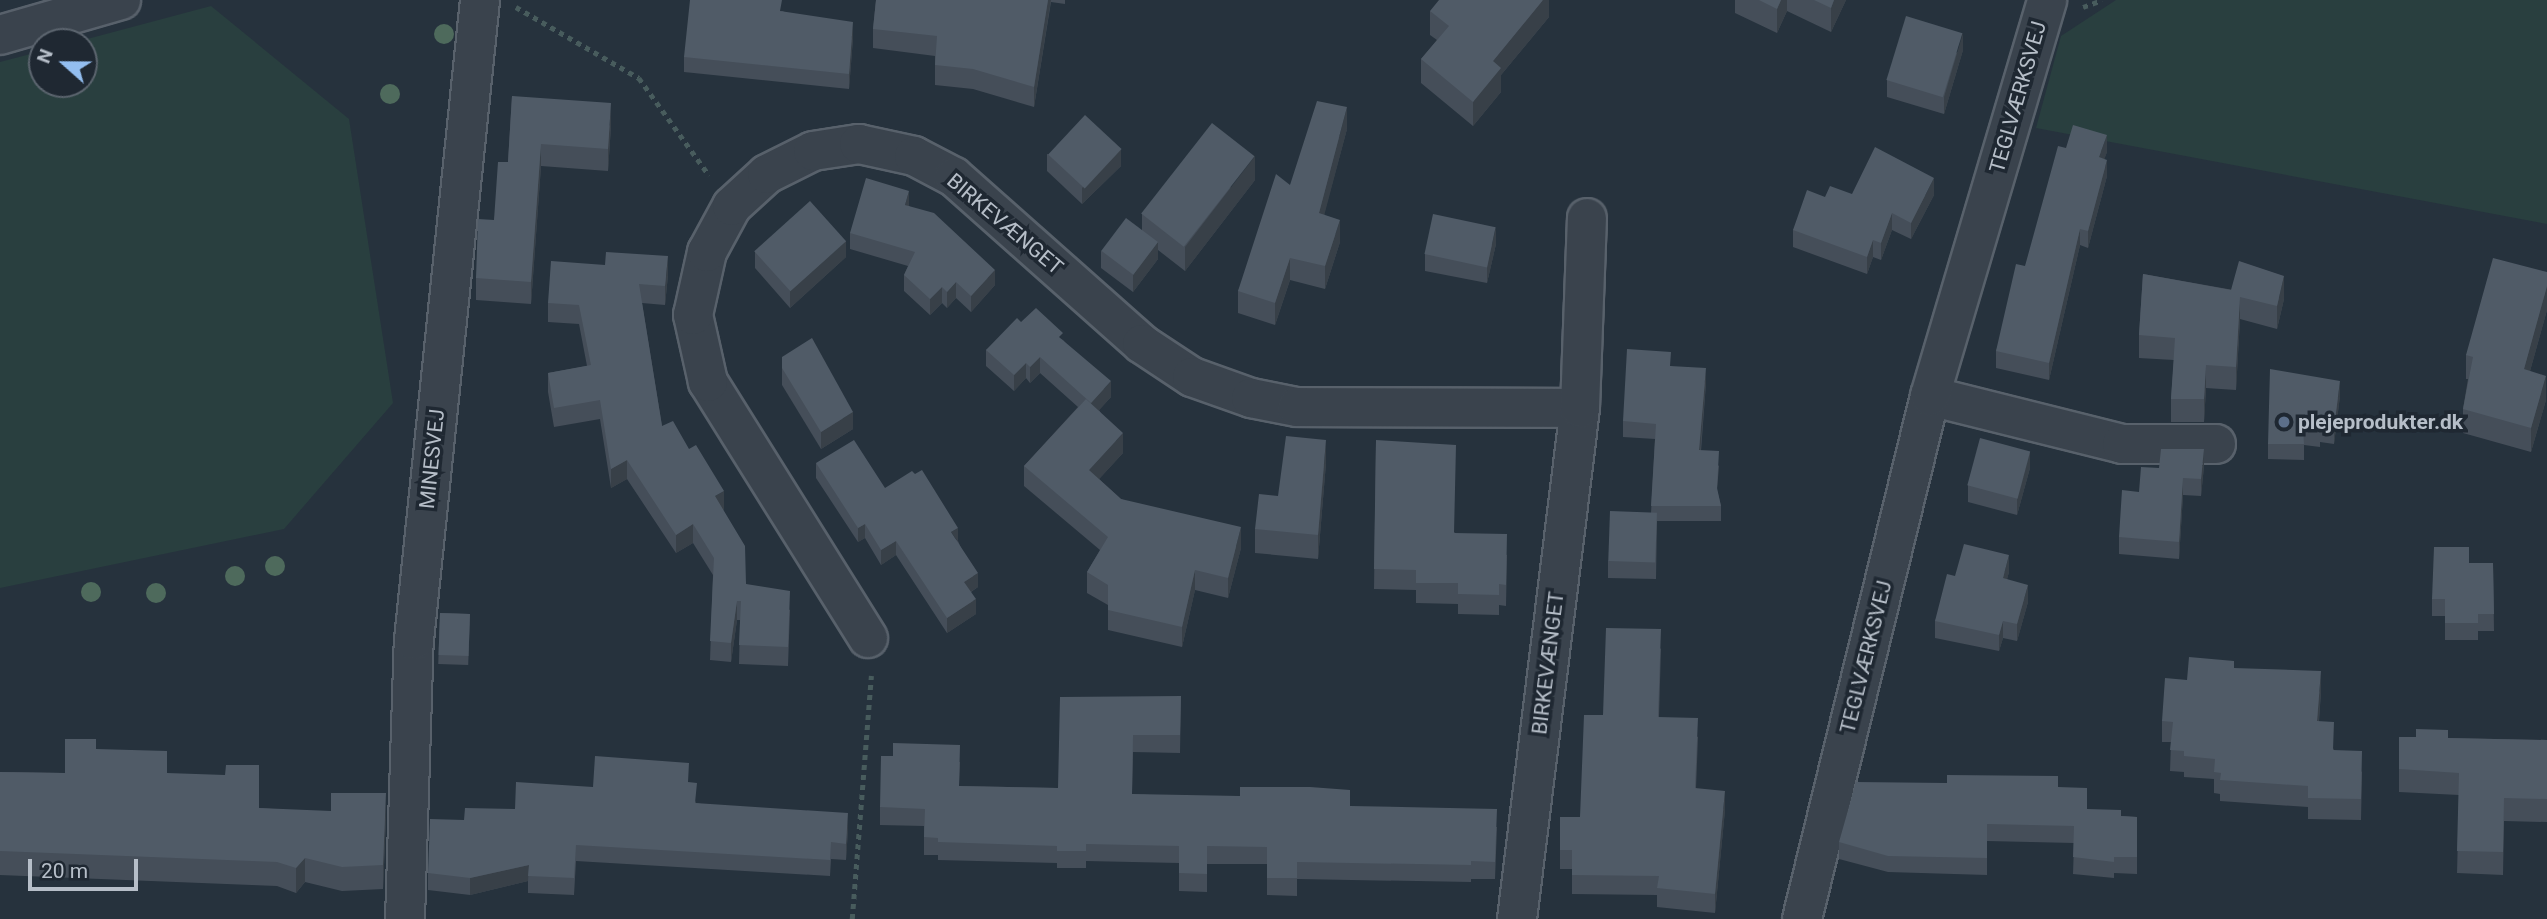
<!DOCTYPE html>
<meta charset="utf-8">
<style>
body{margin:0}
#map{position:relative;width:2547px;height:919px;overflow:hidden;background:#26323d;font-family:Roboto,sans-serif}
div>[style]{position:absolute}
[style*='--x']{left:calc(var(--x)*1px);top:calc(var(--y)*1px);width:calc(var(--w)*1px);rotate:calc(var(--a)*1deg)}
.green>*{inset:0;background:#293f3f}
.path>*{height:4.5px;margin-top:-2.25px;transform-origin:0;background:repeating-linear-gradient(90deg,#485c5d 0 5px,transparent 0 10px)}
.roads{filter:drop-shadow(2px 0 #58616b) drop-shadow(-2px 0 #58616b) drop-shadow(0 2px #58616b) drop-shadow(0 -2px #58616b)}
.minor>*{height:38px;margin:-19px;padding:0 19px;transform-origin:19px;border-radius:19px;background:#3a434d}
.trees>*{width:20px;height:20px;margin:-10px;border-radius:50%;background:#4e6a5c}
.wall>*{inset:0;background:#454e59;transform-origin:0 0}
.shaded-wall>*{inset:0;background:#384048}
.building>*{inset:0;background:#505b67;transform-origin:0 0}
.dots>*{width:19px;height:19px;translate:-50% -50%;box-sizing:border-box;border:4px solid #1f2832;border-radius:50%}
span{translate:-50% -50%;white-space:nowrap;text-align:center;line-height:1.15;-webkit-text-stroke:7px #1f2832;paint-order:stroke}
.street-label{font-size:21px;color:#b6bec8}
.poi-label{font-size:21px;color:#b6bec8;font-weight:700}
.left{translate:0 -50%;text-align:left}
.north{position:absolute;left:28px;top:28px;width:70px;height:70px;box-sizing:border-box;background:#1f2832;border:2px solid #5b646e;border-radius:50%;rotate:291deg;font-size:19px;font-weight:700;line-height:28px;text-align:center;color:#b6bec8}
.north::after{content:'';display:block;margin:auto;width:24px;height:32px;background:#93bef0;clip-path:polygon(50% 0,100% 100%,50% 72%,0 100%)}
.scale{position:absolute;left:28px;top:859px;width:110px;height:32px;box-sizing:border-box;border:4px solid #b6bec8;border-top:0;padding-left:9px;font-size:21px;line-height:24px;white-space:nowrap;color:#b6bec8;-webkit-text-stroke:5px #1f2832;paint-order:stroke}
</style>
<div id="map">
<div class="green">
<div style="clip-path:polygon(2116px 0,2547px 0,2547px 224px,2036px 128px,2061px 36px)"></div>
<div style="clip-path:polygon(211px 6px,349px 119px,393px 403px,284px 529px,0 588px,0 62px,42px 51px,42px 84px,84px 84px,84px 42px,76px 42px)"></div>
</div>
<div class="path">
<div style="--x:516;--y:7;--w:142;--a:30"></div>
<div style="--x:639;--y:78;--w:120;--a:54.2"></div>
<div style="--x:2083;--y:7;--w:20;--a:-20"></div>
<div style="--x:852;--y:919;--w:244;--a:-85.5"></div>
</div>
<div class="roads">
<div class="minor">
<div style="--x:0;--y:35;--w:126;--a:-16.1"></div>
<div style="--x:1930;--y:396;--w:198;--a:14"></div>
<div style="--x:2122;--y:444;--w:94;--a:0"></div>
<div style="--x:868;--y:638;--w:302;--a:-122"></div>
<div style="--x:708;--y:382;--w:69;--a:-102.6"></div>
<div style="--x:693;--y:315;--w:65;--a:-77.5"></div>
<div style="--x:707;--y:252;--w:52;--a:-61.5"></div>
<div style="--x:732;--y:206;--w:47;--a:-42.4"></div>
<div style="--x:767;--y:174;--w:51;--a:-26.6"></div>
<div style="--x:813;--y:151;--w:47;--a:-8.7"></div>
<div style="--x:859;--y:144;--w:56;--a:12.3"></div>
<div style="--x:914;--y:156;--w:45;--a:27.7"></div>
<div style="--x:954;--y:177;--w:251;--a:41.6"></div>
<div style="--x:1142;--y:344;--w:60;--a:33.4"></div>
<div style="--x:1192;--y:377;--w:63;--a:19.6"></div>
<div style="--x:1251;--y:398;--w:47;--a:11.1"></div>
<div style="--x:1297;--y:407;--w:283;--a:0.2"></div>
<div style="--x:405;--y:919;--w:279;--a:-88.2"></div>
<div style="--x:414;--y:640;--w:643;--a:-84.11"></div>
<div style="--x:1517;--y:919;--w:515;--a:-82.97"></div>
<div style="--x:1580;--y:408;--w:190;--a:-87.9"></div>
<div style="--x:1802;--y:919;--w:538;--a:-76.25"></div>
<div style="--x:1930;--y:396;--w:413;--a:-73.5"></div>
</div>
</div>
<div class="trees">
<div style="left:444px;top:34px"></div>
<div style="left:390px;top:94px"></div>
<div style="left:275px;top:566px"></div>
<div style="left:235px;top:576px"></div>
<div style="left:91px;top:592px"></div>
<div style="left:156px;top:593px"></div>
</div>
<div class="wall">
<div style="clip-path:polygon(876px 0,1065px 0,1065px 4px,1051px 2px,1034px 107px,973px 89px,935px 85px,935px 56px,873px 48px,873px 29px)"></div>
<div style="clip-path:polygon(1549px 0,1549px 17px,1501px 75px,1501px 92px,1473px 126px,1421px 83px,1421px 59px,1437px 40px,1430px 35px,1430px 11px)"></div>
<div style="clip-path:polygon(1735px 0,1846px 0,1831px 32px,1787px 11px,1777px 33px,1735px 13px)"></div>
<div style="clip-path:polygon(782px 11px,853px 38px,849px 89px,684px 72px,684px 57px)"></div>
<div style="clip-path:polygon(1963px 50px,1944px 114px,1887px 97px,1887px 80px)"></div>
<div style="clip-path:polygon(512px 96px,611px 126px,608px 171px,541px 166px,531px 304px,476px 300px,476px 278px,494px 220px,508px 162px)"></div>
<div style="clip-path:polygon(1347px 129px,1324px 214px,1340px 242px,1325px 289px,1290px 280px,1275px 325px,1238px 313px,1238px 291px,1290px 185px)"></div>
<div style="clip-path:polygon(2066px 148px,2107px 152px,2104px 159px,2107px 176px,2088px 248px,2080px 245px,2049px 380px,1996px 368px,1996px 351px)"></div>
<div style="clip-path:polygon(1047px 154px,1121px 166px,1082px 204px,1047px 171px)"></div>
<div style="clip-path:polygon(1255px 180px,1185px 271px,1158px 250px,1158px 259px,1133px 292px,1101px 268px,1101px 251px,1142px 230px,1142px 214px)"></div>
<div style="clip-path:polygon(1852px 194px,1934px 195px,1911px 239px,1892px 230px,1881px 260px,1873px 257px,1867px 274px,1793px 247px,1793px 230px,1825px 197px)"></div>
<div style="clip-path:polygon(909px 206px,995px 285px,971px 312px,956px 298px,947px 308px,942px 303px,930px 315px,904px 291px,904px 275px,908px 266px,850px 249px,850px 233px)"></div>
<div style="clip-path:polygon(1496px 244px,1487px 283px,1425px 271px,1425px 254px)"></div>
<div style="clip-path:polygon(755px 252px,846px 257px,790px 308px,755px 268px)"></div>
<div style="clip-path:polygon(2547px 272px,2547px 310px,2530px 371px,2546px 400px,2531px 452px,2463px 433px,2463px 409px,2468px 379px,2466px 379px,2466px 355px)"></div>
<div style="clip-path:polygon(2143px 274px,2284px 299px,2277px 329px,2240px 319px,2236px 390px,2206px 388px,2204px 422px,2171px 422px,2171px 399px,2174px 360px,2139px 358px,2139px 335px)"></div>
<div style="clip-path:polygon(668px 275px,665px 305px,642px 303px,662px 426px,724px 509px,723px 510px,746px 584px,790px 610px,788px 666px,739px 664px,740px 620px,737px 620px,731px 662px,710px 660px,713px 575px,693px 543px,676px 553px,627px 479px,611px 488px,600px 419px,554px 427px,548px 392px,548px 373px,587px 366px,579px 324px,548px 322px,548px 303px)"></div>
<div style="clip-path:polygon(1021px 322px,1063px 340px,1111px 397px,1099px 410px,1123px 453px,1099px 479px,1121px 499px,1241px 548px,1228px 598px,1195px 590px,1182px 647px,1108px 630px,1108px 605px,1087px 593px,1087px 572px,1100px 550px,1024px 486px,1024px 466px,1078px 407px,1040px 373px,1030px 383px,1026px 378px,1014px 391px,986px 366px,986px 350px)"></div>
<div style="clip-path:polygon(782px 357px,853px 429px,821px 449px,782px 385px)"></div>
<div style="clip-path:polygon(1671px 366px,1706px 383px,1701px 451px,1719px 466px,1717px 490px,1721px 506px,1721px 521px,1657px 521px,1656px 579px,1608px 578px,1608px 561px,1651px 513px,1655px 439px,1623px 437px,1623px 421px)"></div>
<div style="clip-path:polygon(2340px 396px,2334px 444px,2320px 442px,2320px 447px,2304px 445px,2304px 460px,2268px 459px,2268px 444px)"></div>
<div style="clip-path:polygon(1376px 440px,1455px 533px,1507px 555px,1506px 606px,1499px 605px,1499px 615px,1458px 614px,1458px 604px,1416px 603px,1416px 590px,1374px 589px)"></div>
<div style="clip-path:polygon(816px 463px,885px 488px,958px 541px,978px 587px,971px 592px,976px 614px,947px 633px,896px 555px,881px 565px,865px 538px,858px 542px,816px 478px)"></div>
<div style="clip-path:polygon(1326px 463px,1318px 559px,1255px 553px,1255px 529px,1278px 496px)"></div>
<div style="clip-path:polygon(2204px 466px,2201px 496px,2183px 495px,2179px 559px,2119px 554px,2119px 537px,2139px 492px,2159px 468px)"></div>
<div style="clip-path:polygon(2030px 468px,2017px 515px,1968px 502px,1968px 485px)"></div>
<div style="clip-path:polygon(2469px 563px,2493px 563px,2494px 631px,2478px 631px,2478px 640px,2445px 640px,2445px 616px,2432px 616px,2432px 599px)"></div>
<div style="clip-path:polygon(2009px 572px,2007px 579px,2028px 602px,2017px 641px,2003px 638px,1999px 651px,1935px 638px,1935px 621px,1955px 576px)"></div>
<div style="left:440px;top:613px;width:30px;height:51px;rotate:2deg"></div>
<div style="clip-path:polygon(1661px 648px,1659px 717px,1698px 737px,1696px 788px,1725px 810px,1715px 913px,1657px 907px,1657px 895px,1572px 894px,1572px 869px,1560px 869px,1560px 817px,1580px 817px,1603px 715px)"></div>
<div style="clip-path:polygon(2234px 668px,2321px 692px,2319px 721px,2334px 750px,2362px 772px,2361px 820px,2308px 819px,2308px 807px,2220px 801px,2220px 794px,2214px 793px,2214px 779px,2184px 777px,2184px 772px,2170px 771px,2171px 742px,2162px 742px,2162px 721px,2187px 680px)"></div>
<div style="clip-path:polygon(1181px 696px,1180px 753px,1133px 752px,1132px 794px,1350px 806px,1497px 827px,1495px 879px,1471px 879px,1471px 882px,1297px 879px,1297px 896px,1267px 895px,1267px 864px,1207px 864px,1207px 892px,1179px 891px,1179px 863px,1086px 861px,1086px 868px,1057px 868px,1057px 863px,938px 860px,938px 855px,924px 855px,924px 826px,880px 825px,880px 807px,893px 756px,960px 762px,959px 786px,1058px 788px)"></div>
<div style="clip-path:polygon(2399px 737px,2547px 740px,2547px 822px,2504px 821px,2503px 875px,2457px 873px,2459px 795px,2399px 792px)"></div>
<div style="clip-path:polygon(96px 749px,167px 773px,259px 808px,386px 817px,383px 889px,342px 891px,305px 882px,296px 893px,277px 886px,0 875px,0 772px,65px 773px)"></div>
<div style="clip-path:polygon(688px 782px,696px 803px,848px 829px,846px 860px,831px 859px,830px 876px,576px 861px,574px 895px,528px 893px,528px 881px,470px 895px,428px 890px,428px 873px,464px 820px,515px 809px,593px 787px)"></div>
<div style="clip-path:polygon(2058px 787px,2087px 809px,2121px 816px,2137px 817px,2137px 874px,2114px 873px,2114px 878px,2073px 874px,2074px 843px,1987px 841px,1987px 875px,1888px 872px,1839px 859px,1839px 842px)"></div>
</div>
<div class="shaded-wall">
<div style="clip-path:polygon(1048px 0,1051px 0,1034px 107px,1034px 87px)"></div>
<div style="clip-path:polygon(1543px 0,1549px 0,1549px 17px,1501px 75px,1501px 92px,1473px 126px,1473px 102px,1493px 61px)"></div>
<div style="clip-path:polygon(1781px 0,1787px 0,1787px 11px,1777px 33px,1777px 9px)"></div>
<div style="clip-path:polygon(1834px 0,1846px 0,1831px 32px,1831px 8px)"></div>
<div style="clip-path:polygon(853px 22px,853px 38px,849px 89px,849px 74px)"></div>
<div style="clip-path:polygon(1963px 33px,1963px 50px,1944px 114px,1944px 97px)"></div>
<div style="clip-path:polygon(611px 103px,611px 126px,608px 171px,608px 149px)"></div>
<div style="clip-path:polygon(1347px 107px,1347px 129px,1319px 235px,1319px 213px)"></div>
<div style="clip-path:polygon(2107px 135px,2107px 152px,2099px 174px,2099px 157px)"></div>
<div style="clip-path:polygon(541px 144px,541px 166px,531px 304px,531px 282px)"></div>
<div style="clip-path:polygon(1121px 149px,1121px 166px,1082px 204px,1082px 188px)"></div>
<div style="clip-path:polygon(1255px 156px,1255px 180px,1185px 271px,1185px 247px)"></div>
<div style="clip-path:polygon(2107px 160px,2107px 176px,2088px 248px,2088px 231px)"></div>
<div style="clip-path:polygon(1934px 178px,1934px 195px,1911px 239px,1911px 223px)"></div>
<div style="clip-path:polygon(909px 191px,909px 207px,905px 205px)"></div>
<div style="clip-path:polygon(1892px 213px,1892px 230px,1881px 260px,1881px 243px)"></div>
<div style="clip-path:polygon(1340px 220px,1340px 242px,1325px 289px,1325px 266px)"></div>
<div style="clip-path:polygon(1496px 227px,1496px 244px,1487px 283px,1487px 266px)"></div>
<div style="clip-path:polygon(2080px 229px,2080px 245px,2049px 380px,2049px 363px)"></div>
<div style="clip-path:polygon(1873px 240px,1873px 257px,1867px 274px,1867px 257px)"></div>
<div style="clip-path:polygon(846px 241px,846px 257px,790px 308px,790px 291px)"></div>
<div style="clip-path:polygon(1158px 242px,1158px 259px,1133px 292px,1133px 275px)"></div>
<div style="clip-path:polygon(668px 256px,668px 275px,665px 305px,665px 286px)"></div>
<div style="clip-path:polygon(1290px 258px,1290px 280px,1275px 325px,1275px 303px)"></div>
<div style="clip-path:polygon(995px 270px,995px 285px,971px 312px,971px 296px)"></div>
<div style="clip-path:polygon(2284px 276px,2284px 299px,2277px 329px,2277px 306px)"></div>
<div style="clip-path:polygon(956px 282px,956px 298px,947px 308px,947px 292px)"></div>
<div style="clip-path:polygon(2547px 286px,2547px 310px,2524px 393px,2524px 369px)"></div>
<div style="clip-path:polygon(942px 287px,942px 303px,930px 315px,930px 299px)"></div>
<div style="clip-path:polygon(2240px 297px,2240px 319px,2236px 390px,2236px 367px)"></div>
<div style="clip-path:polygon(1040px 357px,1040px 373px,1030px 383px,1030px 367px)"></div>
<div style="clip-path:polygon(1026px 363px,1026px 378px,1014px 391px,1014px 375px)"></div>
<div style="clip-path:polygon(2206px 365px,2206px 388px,2204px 422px,2204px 399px)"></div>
<div style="clip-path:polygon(1706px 368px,1706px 383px,1699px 466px,1699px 450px)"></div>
<div style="clip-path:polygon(2546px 376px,2546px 400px,2531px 452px,2531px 428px)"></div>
<div style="clip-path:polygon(1111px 381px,1111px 397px,1091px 419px,1091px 403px)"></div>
<div style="clip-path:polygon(2340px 381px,2340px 396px,2334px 444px,2334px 428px)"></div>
<div style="clip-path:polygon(853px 412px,853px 429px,821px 449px,821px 432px)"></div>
<div style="clip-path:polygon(1123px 433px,1123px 453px,1089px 490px,1089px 470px)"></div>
<div style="clip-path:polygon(1326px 440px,1326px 463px,1318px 559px,1318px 535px)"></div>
<div style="clip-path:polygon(2204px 449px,2204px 466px,2201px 496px,2201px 479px)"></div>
<div style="clip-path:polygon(2030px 451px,2030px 468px,2017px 515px,2017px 498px)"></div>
<div style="clip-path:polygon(627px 460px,627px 479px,611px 488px,611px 469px)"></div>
<div style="clip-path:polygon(2183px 478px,2183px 495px,2179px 559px,2179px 542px)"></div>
<div style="clip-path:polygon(724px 491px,724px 509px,715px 515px,715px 496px)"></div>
<div style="clip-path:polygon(693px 524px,693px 543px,676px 553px,676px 535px)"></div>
<div style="clip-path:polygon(865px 524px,865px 538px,858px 542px,858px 528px)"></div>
<div style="clip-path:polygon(1241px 527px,1241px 548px,1228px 598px,1228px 578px)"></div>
<div style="clip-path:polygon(958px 528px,958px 542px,951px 532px)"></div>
<div style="clip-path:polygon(896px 541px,896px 555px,881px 565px,881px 550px)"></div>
<div style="clip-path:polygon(2009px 555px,2009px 572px,2003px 595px,2003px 578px)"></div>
<div style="clip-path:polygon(1195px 570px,1195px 590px,1182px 647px,1182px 627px)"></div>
<div style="clip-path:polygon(978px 573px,978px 587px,964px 596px,964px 582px)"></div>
<div style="clip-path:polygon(2028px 585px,2028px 602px,2017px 641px,2017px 624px)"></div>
<div style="clip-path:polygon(976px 599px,976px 614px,947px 633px,947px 618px)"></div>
<div style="clip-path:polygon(737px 601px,737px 620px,731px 662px,731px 643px)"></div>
<div style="clip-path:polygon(2003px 621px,2003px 638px,1999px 651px,1999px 635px)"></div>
<div style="clip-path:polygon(2321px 671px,2321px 692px,2317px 742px,2317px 721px)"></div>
<div style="clip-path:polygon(1725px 791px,1725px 810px,1715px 913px,1715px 894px)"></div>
<div style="clip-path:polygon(386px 793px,386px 817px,383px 889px,383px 865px)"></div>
<div style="clip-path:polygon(848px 813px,848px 829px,846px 860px,846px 844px)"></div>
<div style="clip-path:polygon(305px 858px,305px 882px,296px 893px,296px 868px)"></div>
<div style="clip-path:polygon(529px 865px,528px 881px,470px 895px,470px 878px)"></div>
</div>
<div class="building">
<div style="clip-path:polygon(690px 0,782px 0,780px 11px,853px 22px,849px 74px,684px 57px)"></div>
<div style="clip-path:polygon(876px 0,1048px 0,1034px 87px,973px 69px,935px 65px,937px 36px,873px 29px)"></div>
<div style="clip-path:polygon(1439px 0,1543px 0,1493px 61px,1501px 68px,1473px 102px,1421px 59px,1449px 26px,1430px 11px)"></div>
<div style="clip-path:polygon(1759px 0,1781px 0,1777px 9px)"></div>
<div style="clip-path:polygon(1814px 0,1834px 0,1831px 8px)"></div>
<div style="left:1906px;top:16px;width:59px;height:67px;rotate:17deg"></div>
<div style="clip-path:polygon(512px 96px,611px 103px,608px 149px,541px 144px,531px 282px,476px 278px,478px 219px,494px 220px,498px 162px,508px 162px)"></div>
<div style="clip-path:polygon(1317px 101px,1347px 107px,1319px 213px,1340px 220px,1325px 266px,1290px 258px,1275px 303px,1238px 291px,1276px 174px,1290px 185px)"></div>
<div style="left:1085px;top:115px;width:50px;height:54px;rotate:43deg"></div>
<div style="left:1212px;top:123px;width:54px;height:115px;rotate:38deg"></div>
<div style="clip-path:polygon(2073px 125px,2107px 135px,2099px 157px,2107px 160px,2088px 231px,2080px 229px,2049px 363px,1996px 351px,2016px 264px,2025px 266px,2058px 146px,2066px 148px)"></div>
<div style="clip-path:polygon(1875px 147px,1934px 178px,1911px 223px,1892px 213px,1881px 243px,1873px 240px,1867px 257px,1793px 230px,1807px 190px,1825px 197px,1830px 186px,1852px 194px)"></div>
<div style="clip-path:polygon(866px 178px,909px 191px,905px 205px,934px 213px,995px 270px,971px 296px,956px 282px,947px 292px,942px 287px,930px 299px,904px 275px,915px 252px,850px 233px)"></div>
<div style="left:810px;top:201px;width:54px;height:75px;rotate:48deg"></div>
<div style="left:1433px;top:214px;width:64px;height:41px;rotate:12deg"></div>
<div style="left:1126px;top:218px;width:40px;height:41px;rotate:37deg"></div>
<div style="clip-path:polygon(606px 252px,668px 256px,665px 286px,639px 284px,662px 426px,673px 421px,689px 449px,696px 445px,724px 491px,715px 496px,745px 546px,746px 584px,790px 591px,788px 647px,739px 645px,741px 601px,737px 601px,731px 643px,710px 641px,714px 558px,693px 524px,676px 535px,627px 460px,611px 469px,600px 400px,554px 408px,548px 373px,591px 365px,579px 305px,548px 303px,551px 261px,605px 265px)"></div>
<div style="clip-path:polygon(2493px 258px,2547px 272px,2547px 286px,2524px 369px,2546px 376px,2531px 428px,2463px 409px,2473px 357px,2466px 355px)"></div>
<div style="clip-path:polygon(2239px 261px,2284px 276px,2277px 306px,2240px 297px,2236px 367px,2206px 365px,2204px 399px,2171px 399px,2175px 338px,2139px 335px,2143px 274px,2231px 290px)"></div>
<div style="clip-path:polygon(1036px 308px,1063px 333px,1059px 337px,1111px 381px,1091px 403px,1040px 357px,1030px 367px,1026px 363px,1014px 375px,986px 350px,1017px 318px,1021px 322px)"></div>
<div style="clip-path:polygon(812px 338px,853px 412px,821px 432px,782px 368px,782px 357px)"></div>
<div style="clip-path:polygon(1627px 349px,1671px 352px,1670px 366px,1706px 368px,1699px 450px,1719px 451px,1717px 488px,1721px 506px,1651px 506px,1656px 424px,1623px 421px)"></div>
<div style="clip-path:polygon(2270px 369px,2340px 381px,2334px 428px,2320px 427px,2320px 431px,2303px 429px,2304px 444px,2268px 444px)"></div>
<div style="clip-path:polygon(1086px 399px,1123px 433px,1089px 470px,1121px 499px,1241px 527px,1228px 578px,1195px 570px,1182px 627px,1108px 610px,1108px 585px,1087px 572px,1108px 537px,1024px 466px)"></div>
<div style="clip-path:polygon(1286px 436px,1326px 440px,1318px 535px,1255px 529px,1259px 494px,1278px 496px)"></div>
<div style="left:1980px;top:438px;width:52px;height:49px;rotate:15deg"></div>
<div style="clip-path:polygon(854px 440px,885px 488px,912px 471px,915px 474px,922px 470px,958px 528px,951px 532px,978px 573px,964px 582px,976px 599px,947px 618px,896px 541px,881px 550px,865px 524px,858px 528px,816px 463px)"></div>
<div style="clip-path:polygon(1376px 440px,1456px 445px,1454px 533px,1507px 534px,1506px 585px,1499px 584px,1499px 595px,1458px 594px,1458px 583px,1416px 583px,1416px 570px,1374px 569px)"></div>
<div style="clip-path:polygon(2161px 449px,2204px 449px,2201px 479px,2183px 478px,2179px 542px,2119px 537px,2122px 490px,2139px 492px,2141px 467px,2159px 468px)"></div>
<div style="left:1610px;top:511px;width:47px;height:50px;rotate:2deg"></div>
<div style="clip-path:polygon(1964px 544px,2009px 555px,2003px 578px,2028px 585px,2017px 624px,2003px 621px,1999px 635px,1935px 621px,1947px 574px,1955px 576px)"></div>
<div style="clip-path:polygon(2434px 547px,2469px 547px,2469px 563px,2493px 563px,2494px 614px,2478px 614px,2478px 623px,2445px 623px,2445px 599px,2432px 599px)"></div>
<div style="left:440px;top:613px;width:30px;height:42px;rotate:2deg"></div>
<div style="clip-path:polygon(1606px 628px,1661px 629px,1658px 717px,1698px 718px,1695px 788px,1725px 791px,1715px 894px,1657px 888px,1659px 876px,1572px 875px,1572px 850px,1560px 850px,1560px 817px,1580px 817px,1584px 715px,1603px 715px)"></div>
<div style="clip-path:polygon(2189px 657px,2234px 661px,2234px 668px,2321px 671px,2317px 721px,2334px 722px,2333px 750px,2362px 751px,2361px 799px,2308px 798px,2308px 786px,2220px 780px,2221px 773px,2214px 772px,2215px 759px,2184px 756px,2184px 751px,2170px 750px,2173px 722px,2162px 721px,2165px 678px,2187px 680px)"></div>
<div style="clip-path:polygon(1181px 696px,1180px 735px,1133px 735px,1132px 794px,1240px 796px,1240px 787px,1310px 787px,1350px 790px,1350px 806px,1497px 809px,1495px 862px,1471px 861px,1471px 865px,1297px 862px,1297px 878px,1267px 878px,1267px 847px,1207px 846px,1207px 874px,1179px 873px,1179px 846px,1086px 844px,1086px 851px,1057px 851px,1057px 846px,938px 842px,938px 838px,924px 837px,925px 809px,880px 807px,881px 756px,893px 756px,893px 743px,960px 745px,959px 786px,1058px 788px,1060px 697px)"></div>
<div style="clip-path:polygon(2416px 729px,2448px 730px,2448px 738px,2547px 740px,2547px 799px,2504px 798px,2503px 852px,2457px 851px,2459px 773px,2399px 769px,2399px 737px,2416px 737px)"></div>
<div style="clip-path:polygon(65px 739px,96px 739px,96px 749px,167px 751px,167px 773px,225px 775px,226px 765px,259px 765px,259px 808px,331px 811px,331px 793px,386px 793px,383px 865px,342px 867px,305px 858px,296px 868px,277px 862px,0 851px,0 772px,65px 773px)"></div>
<div style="clip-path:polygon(595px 756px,689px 763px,688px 782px,697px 783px,695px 803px,848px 813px,846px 844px,831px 842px,830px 860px,576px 845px,574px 878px,528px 876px,529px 865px,470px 878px,428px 873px,430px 819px,464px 820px,465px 808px,515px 809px,516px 782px,593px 787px)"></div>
<div style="clip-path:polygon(1947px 775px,2058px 776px,2058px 787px,2087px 788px,2087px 809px,2121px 810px,2121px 816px,2137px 817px,2137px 857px,2114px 857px,2114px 862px,2073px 857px,2074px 826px,1987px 824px,1987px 858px,1888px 856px,1839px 842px,1856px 782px,1947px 783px)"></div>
</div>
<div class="dots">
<div style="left:2284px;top:422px;background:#5c6f8a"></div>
</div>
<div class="street-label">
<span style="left:2018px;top:97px;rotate:-74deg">TEGLVÆRKSVEJ</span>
<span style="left:1005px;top:224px;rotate:40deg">BIRKEVÆNGET</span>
<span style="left:432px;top:459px;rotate:-84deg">MINESVEJ</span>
<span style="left:1866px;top:657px;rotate:-76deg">TEGLVÆRKSVEJ</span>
<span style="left:1548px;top:663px;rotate:-83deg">BIRKEVÆNGET</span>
</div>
<div class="poi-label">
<span class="left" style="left:2298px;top:422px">plejeprodukter.dk</span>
</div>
<div class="north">N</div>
<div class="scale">20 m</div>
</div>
